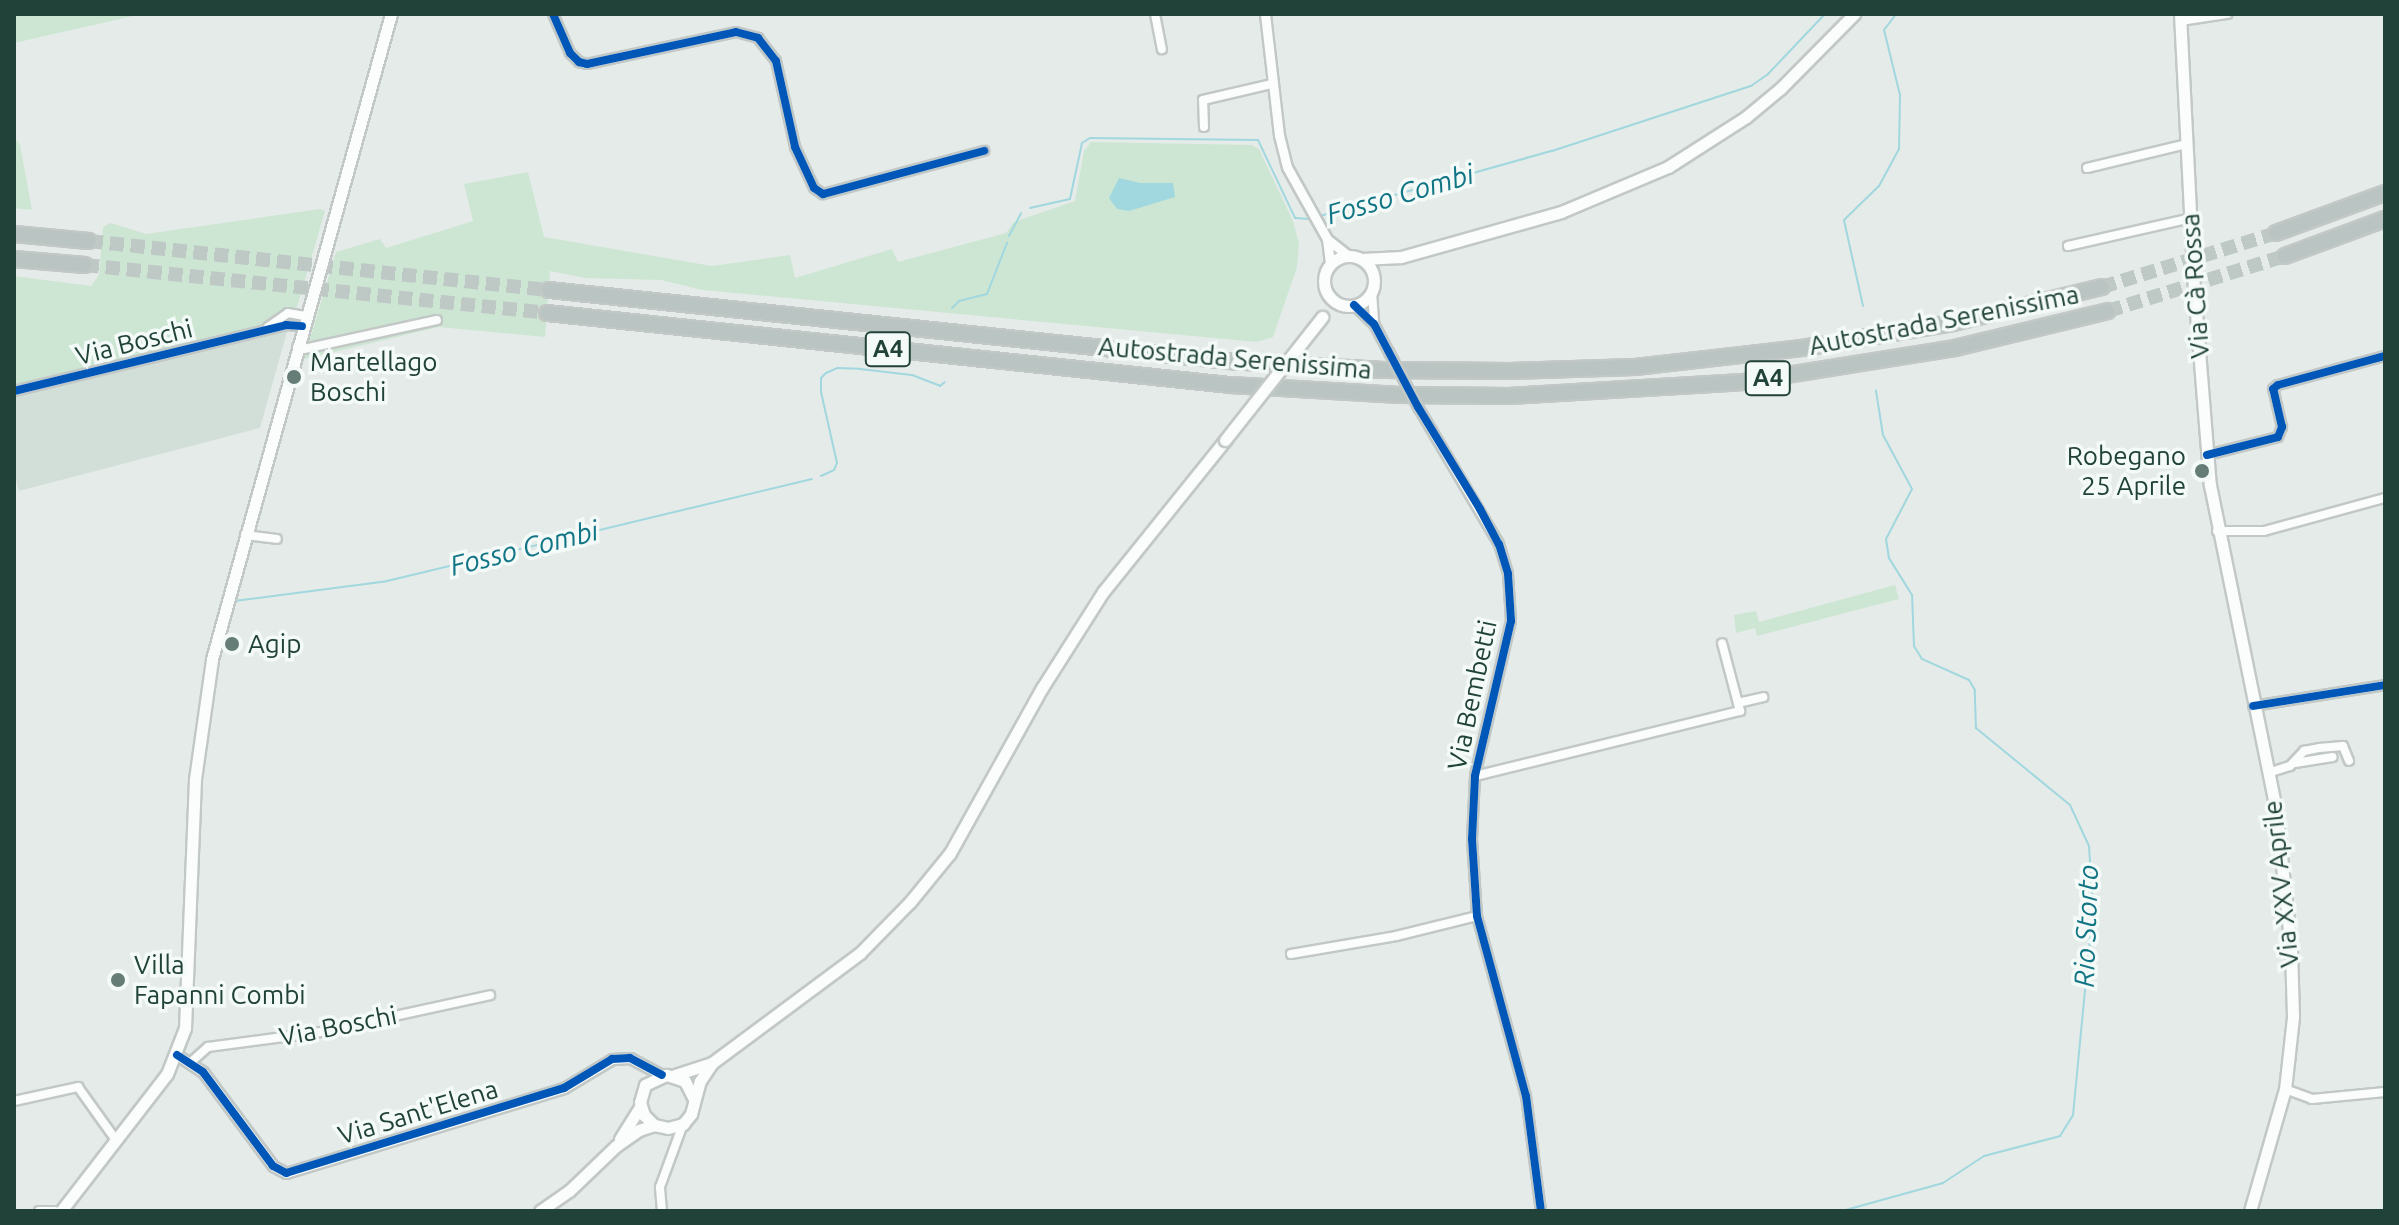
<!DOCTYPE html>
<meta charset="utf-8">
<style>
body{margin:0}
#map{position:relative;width:2399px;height:1225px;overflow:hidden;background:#e5ebe8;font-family:Ubuntu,sans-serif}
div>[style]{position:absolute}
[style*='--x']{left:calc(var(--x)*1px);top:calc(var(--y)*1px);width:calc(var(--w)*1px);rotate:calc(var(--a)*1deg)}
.built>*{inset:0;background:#d2ded8}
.green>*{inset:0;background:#cde6d4}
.water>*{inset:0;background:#a1d7de}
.stream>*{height:2px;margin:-1px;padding:0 1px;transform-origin:1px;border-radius:1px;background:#a1d7de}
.motorway-tunnel>*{height:14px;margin-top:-7px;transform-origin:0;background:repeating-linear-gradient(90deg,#bec9c5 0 14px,transparent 0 21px)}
.roads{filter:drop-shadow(2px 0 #c2c8c5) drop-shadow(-2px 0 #c2c8c5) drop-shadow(0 2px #c2c8c5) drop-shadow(0 -2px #c2c8c5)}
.minor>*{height:8px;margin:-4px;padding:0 4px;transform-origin:4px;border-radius:4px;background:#fbfcfc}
.tertiary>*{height:9px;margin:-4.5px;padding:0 4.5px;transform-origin:4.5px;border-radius:4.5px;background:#fbfcfc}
.secondary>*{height:11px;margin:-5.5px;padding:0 5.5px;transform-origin:5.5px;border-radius:5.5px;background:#fbfcfc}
.secondary>.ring{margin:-5.5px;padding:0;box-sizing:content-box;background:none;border:11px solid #fbfcfc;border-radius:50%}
.motorway>*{height:14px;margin:-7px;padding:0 7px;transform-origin:7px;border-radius:7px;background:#bac4c2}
.bridges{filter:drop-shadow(2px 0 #c2c8c5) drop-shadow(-2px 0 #c2c8c5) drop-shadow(0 2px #c2c8c5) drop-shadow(0 -2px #c2c8c5)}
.minor-bridge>*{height:8px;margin:-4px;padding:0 4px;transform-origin:4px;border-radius:4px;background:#fbfcfc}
.secondary-bridge>*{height:11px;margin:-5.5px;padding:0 5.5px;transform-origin:5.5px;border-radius:5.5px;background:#fbfcfc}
.cycleway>*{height:8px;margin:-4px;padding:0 4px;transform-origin:4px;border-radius:4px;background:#0057b8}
.dots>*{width:22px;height:22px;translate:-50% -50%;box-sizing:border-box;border:4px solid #f3faf7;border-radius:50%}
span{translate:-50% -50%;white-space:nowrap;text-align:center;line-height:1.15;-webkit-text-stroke:7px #f3faf7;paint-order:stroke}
.shield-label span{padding:2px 6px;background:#f3faf7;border:2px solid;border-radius:6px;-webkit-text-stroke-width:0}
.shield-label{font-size:24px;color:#204238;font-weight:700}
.street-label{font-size:26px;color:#204238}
.poi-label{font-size:26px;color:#204238}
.left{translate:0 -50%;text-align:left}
.right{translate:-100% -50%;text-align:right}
.water-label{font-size:28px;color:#127586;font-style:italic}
.frame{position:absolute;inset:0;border:16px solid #204238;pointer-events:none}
</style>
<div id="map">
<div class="built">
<div style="clip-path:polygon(288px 328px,260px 428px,19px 491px,14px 470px,14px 395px)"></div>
</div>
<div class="green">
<div style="clip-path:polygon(14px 14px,142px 14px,14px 43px)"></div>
<div style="clip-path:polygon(14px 137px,20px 145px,32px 210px,14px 208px)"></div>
<div style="clip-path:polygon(1091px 142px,1252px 145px,1259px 149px,1293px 221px,1299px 244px,1297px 267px,1273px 337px,1257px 342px,703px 290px,661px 280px,585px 278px,550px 271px,545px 337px,439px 327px,304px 359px,336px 252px,380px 239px,386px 248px,473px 221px,464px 184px,528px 172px,544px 237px,712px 266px,790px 255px,795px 278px,892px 249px,898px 262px,1006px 233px,1014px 222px,1075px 201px,1084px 151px)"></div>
<div style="clip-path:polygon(320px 209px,325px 211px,297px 307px,280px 312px,262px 326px,14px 388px,14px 276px,91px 286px,99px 275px,103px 227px,111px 223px,146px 234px)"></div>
<div style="clip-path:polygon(1895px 585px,1899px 599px,1757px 636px,1755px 628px,1736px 633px,1734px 615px,1756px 611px,1759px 622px)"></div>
</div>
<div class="water">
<div style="clip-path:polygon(1119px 178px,1140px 183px,1173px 183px,1175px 197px,1129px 211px,1117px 209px,1109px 198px)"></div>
</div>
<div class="stream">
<div style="--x:1030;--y:208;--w:41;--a:-12.7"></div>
<div style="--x:1070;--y:199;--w:57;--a:-77.9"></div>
<div style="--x:1082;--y:143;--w:9;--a:-32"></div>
<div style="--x:1090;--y:138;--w:168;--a:0.7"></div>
<div style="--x:1258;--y:140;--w:86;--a:64.6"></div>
<div style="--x:1295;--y:218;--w:15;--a:4"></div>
<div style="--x:1320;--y:216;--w:241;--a:-15.7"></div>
<div style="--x:1552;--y:151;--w:209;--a:-18.1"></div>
<div style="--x:1751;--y:86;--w:21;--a:-35"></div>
<div style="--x:1768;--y:74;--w:83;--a:-46.5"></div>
<div style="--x:1009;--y:236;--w:26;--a:-62"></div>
<div style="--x:1863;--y:306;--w:88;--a:-102.5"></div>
<div style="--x:1844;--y:220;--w:49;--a:-44.2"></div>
<div style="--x:1879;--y:186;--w:42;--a:-61.6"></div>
<div style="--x:1899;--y:149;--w:54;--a:-88.9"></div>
<div style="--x:1900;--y:95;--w:67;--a:-103.8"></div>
<div style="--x:1884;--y:30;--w:20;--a:-53"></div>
<div style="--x:952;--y:308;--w:10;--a:-45"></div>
<div style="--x:959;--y:301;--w:29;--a:-14"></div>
<div style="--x:987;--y:294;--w:55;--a:-68.6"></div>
<div style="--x:821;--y:476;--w:14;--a:-25"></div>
<div style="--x:834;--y:470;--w:8;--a:-67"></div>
<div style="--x:837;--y:463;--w:73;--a:-102.7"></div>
<div style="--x:821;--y:392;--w:14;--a:-90"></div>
<div style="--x:821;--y:378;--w:7;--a:-45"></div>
<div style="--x:826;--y:373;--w:12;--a:-24"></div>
<div style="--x:837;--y:368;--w:23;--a:2"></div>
<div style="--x:860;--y:369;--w:52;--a:6.6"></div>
<div style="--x:912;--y:375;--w:30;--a:21"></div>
<div style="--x:940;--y:386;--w:6;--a:-39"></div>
<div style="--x:234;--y:601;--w:154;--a:-7.4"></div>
<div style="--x:387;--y:581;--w:437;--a:-13.5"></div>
<div style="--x:1842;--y:1211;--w:105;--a:-15.5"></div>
<div style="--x:1943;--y:1183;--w:49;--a:-33.4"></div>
<div style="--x:1984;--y:1156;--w:79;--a:-14.7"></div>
<div style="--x:2060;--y:1136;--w:25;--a:-58"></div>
<div style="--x:2073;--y:1115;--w:208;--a:-84.5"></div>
<div style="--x:2093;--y:908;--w:62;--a:-93.7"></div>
<div style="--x:2089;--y:846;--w:45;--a:-114.9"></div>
<div style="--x:2070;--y:805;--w:122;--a:-140.7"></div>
<div style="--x:1976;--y:728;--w:38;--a:-92"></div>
<div style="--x:1975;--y:690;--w:12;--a:-121"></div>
<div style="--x:1969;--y:680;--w:51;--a:-155.9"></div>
<div style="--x:1922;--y:659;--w:15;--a:-122"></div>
<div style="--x:1914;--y:646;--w:51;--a:-92.2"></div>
<div style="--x:1912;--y:595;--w:44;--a:-121.9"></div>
<div style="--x:1889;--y:558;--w:19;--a:-99"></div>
<div style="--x:1886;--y:539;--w:56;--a:-62.5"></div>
<div style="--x:1912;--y:489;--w:61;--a:-118.2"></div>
<div style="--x:1883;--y:435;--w:45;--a:-99"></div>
</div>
<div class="motorway-tunnel">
<div style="--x:89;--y:241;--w:463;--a:6.1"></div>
<div style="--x:85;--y:265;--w:464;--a:5.9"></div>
<div style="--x:2102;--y:287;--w:182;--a:-17.2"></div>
<div style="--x:2108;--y:311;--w:185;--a:-17.3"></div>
</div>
<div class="roads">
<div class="minor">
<div style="--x:553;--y:14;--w:43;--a:66.4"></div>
<div style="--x:570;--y:53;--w:13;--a:45"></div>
<div style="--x:579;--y:62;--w:8;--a:14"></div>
<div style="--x:587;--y:64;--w:152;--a:-12.1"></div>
<div style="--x:736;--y:32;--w:23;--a:15"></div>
<div style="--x:758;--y:38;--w:29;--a:52"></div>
<div style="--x:776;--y:61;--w:88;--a:77.5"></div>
<div style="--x:795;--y:147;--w:45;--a:65.1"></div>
<div style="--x:814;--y:188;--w:11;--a:34"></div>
<div style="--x:823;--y:194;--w:167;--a:-15"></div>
<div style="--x:1155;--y:14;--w:36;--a:79"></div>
<div style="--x:2181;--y:21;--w:47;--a:-8.7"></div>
<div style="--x:1204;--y:127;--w:27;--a:-92"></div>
<div style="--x:1203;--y:100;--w:71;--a:-13.1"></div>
<div style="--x:2087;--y:168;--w:102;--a:-13.6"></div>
<div style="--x:2068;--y:246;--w:126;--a:-12.8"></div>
<div style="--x:1372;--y:292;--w:31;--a:86"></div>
<div style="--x:1354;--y:305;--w:28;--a:44"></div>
<div style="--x:1374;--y:324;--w:34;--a:62"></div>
<div style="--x:268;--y:327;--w:24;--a:-35"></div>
<div style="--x:288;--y:313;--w:17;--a:10"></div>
<div style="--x:297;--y:347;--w:7;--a:16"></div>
<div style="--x:304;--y:349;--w:136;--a:-12.3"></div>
<div style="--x:14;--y:391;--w:280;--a:-13.6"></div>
<div style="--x:286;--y:325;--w:16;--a:4"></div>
<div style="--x:1418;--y:407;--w:159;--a:59.4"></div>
<div style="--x:1499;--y:544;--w:31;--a:73"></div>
<div style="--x:1508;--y:574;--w:47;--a:86.3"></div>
<div style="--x:1511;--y:621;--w:159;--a:103.1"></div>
<div style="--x:1475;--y:776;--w:63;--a:92.7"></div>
<div style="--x:1472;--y:839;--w:77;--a:86.3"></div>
<div style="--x:1477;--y:916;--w:187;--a:74.8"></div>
<div style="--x:1526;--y:1096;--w:116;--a:82.6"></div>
<div style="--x:2207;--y:455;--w:73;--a:-14.2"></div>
<div style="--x:2278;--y:437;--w:11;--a:-68"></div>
<div style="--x:2282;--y:427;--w:39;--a:-103"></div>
<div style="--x:2273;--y:389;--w:6;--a:-39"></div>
<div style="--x:2278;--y:385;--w:111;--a:-15.2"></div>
<div style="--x:2217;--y:531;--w:47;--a:0"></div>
<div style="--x:2264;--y:531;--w:125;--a:-15.3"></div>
<div style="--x:245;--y:535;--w:32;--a:7"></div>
<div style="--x:1738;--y:703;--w:26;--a:-13"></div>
<div style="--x:2253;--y:706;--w:134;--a:-9"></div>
<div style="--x:2295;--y:763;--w:38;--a:-9"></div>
<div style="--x:2268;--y:773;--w:23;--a:-18"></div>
<div style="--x:2290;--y:766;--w:21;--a:-47"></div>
<div style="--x:2304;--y:751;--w:15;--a:-11"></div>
<div style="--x:2319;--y:748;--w:24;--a:-5"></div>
<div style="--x:2343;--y:746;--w:16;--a:68"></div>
<div style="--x:1475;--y:776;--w:273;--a:-13.8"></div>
<div style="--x:1740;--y:711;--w:70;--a:-104.8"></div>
<div style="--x:1291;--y:954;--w:107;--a:-9.7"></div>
<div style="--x:1396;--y:936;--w:83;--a:-13.9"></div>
<div style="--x:190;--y:1063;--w:24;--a:-42"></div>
<div style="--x:208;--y:1047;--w:114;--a:-7.6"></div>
<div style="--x:321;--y:1032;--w:173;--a:-12.3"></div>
<div style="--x:2285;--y:1089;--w:29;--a:20"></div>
<div style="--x:2312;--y:1099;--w:73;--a:-5.5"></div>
<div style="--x:14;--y:1101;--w:66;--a:-12.3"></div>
<div style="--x:78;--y:1087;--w:65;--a:54.4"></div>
<div style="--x:39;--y:1211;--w:16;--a:0"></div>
<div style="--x:662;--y:1211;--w:24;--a:-95"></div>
<div style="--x:660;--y:1187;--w:67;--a:-69.9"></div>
</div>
<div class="tertiary">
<div style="--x:1265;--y:14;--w:122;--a:83.4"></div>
<div style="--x:1279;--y:135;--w:33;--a:76"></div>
<div style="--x:1287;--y:167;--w:82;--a:60.9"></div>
<div style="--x:1327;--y:239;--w:28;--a:38"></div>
<div style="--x:1327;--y:239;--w:25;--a:83"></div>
<div style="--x:177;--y:1055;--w:31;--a:33"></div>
<div style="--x:203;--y:1072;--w:117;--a:53.3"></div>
<div style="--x:273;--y:1166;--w:15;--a:28"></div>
<div style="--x:286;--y:1173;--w:291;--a:-17"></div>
<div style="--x:564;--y:1088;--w:56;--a:-31.1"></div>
<div style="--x:612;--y:1059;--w:18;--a:-3"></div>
<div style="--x:630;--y:1058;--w:36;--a:28"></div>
</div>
<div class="secondary">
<div style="--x:2180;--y:14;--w:274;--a:87.1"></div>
<div style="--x:2194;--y:288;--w:198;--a:85.4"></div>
<div style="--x:2210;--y:485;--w:331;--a:78.5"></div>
<div style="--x:2276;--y:809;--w:141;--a:83.9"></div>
<div style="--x:2291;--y:949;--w:68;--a:88.3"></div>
<div style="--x:2293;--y:1017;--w:72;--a:96.3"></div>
<div style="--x:2285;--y:1089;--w:127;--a:106"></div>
<div class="ring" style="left:1324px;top:256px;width:39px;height:39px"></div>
<div style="--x:1362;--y:259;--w:39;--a:-3"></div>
<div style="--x:1401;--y:257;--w:166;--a:-15.7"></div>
<div style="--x:1561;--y:212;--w:116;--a:-22.8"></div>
<div style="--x:1668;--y:167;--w:93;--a:-32.7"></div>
<div style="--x:1746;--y:117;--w:45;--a:-39.6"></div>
<div style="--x:1781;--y:88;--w:104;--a:-45.4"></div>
<div style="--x:675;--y:1075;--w:38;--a:-18"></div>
<div style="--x:694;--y:1099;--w:20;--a:-117"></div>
<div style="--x:685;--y:1081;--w:20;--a:-162"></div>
<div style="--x:666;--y:1075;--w:23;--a:155"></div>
<div style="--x:645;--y:1085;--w:18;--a:106"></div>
<div style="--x:640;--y:1102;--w:14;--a:73"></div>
<div style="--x:644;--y:1115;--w:14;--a:45"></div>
<div style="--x:654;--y:1125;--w:14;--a:12"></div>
<div style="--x:668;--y:1128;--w:16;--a:-15"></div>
<div style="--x:683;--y:1124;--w:13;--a:-51"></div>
<div style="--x:691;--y:1114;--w:34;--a:-75"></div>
<div style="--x:700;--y:1081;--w:22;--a:-56"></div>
<div style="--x:712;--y:1063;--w:184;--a:-36.6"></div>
<div style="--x:860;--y:953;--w:71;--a:-45.6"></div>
<div style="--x:910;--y:902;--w:63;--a:-50.8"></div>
<div style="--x:950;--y:853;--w:189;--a:-60.9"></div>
<div style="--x:1042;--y:688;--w:114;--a:-57.6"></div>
<div style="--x:1103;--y:592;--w:195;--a:-51.2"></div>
<div style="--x:620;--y:1139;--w:39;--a:-58"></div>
<div style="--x:61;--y:1211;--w:173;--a:-52.3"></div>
<div style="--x:167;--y:1074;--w:49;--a:-68.6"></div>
<div style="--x:185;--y:1028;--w:249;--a:-87.7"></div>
<div style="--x:195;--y:779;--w:121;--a:-81.9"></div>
<div style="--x:212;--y:659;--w:669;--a:-74.49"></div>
<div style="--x:540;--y:1211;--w:35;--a:-35"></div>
<div style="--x:569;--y:1191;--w:65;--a:-43.8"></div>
<div style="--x:616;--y:1146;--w:28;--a:-35"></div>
<div style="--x:639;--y:1130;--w:16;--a:-18"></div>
</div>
<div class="motorway">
<div style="--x:2276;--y:233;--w:116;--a:-20.2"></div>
<div style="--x:14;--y:234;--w:75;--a:5.3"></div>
<div style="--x:2285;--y:256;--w:107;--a:-20.3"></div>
<div style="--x:14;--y:259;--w:71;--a:4.8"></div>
<div style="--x:549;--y:290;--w:683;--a:5.97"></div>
<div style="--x:1228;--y:361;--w:156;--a:3.3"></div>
<div style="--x:1384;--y:370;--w:126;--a:0.5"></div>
<div style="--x:1510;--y:371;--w:125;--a:-1.8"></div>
<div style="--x:1635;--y:367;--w:168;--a:-6.5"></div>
<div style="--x:1802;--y:348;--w:153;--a:-9.4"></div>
<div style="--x:1953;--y:323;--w:153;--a:-13.6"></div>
<div style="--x:547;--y:313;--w:687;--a:6.02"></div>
<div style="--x:1230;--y:385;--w:170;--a:3.4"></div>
<div style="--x:1400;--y:395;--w:109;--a:0.5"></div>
<div style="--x:1509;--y:396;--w:234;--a:-3.4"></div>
<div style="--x:1743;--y:382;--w:215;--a:-9.1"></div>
<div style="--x:1955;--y:348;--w:157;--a:-13.6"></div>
</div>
</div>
<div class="bridges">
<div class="minor-bridge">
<div style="--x:1390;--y:354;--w:60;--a:62.2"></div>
</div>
<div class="secondary-bridge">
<div style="--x:1225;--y:440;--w:157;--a:-51.7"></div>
</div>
</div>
<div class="cycleway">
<div style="--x:553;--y:14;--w:43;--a:66.4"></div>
<div style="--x:570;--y:53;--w:13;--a:45"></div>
<div style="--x:579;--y:62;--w:8;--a:14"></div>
<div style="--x:587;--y:64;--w:152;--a:-12.1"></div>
<div style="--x:736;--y:32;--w:23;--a:15"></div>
<div style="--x:758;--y:38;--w:29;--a:52"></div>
<div style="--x:776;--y:61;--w:88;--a:77.5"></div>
<div style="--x:795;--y:147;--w:45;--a:65.1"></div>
<div style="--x:814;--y:188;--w:11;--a:34"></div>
<div style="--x:823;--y:194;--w:167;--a:-15"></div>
<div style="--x:1354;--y:305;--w:28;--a:44"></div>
<div style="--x:1374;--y:324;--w:94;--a:62.1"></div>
<div style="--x:1418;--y:407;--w:119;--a:58.7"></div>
<div style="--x:1480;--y:509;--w:40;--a:62"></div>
<div style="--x:1499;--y:544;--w:31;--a:73"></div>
<div style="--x:1508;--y:574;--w:47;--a:86.3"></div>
<div style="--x:1511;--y:621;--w:159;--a:103.1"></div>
<div style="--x:1475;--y:776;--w:63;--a:92.7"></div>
<div style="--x:1472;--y:839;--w:77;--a:86.3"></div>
<div style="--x:1477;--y:916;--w:187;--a:74.8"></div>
<div style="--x:1526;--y:1096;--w:116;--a:82.6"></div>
<div style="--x:14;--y:391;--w:280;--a:-13.6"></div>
<div style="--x:286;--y:325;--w:16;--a:4"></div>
<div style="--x:2207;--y:455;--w:73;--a:-14.2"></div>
<div style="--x:2278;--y:437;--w:11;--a:-68"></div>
<div style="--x:2282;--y:427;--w:39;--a:-103"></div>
<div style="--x:2273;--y:389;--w:6;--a:-39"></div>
<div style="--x:2278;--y:385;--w:111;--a:-15.2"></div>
<div style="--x:2253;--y:706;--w:134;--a:-9"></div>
<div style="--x:177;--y:1055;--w:31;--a:33"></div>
<div style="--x:203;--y:1072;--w:117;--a:53.3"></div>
<div style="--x:273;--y:1166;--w:15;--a:28"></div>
<div style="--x:286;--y:1173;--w:291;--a:-17"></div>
<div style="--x:564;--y:1088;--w:56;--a:-31.1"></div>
<div style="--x:612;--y:1059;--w:18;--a:-3"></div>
<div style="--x:630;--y:1058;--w:36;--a:28"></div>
</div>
<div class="dots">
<div style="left:294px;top:377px;background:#657d76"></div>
<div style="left:2202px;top:471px;background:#657d76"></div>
<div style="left:232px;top:644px;background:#657d76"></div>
<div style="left:118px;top:980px;background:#657d76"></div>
</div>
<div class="shield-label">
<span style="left:888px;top:349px">A4</span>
<span style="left:1768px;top:378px">A4</span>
</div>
<div class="street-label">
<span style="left:2195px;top:286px;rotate:-94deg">Via Cà Rossa</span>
<span style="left:1944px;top:320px;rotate:-11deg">Autostrada Serenissima</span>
<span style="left:134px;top:342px;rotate:-14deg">Via Boschi</span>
<span style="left:1235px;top:358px;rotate:5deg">Autostrada Serenissima</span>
<span style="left:1472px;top:695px;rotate:-78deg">Via Bembetti</span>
<span style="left:2281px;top:884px;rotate:-96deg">Via XXV Aprile</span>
<span style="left:338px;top:1026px;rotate:-11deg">Via Boschi</span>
<span style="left:418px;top:1112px;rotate:-17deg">Via Sant'Elena</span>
</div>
<div class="poi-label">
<span class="left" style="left:310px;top:377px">Martellago<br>Boschi</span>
<span class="right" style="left:2186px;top:471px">Robegano<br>25 Aprile</span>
<span class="left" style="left:248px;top:644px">Agip</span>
<span class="left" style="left:134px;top:980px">Villa<br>Fapanni Combi</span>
</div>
<div class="water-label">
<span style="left:1400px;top:194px;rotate:-16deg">Fosso Combi</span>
<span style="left:524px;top:548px;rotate:-14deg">Fosso Combi</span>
<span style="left:2086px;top:926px;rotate:-88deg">Rio Storto</span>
</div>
<div class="frame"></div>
</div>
